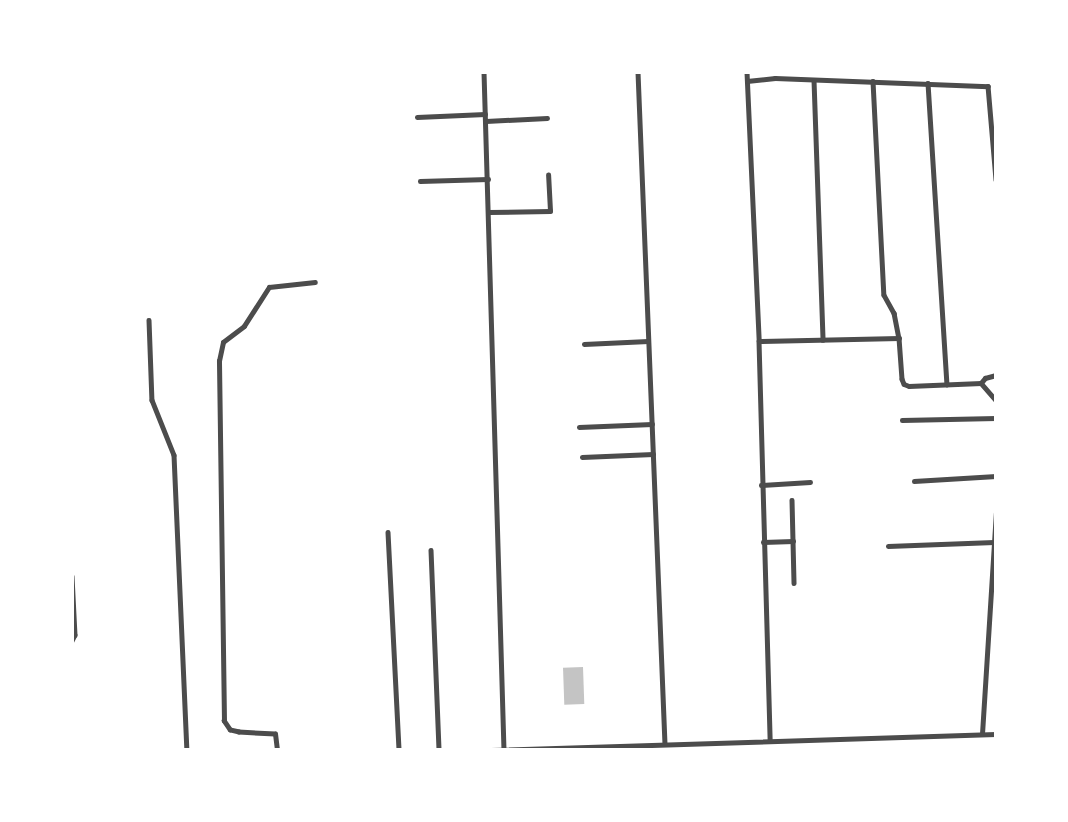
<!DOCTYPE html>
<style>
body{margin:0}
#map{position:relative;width:1068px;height:822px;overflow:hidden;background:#fff;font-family:"Titillium Web",sans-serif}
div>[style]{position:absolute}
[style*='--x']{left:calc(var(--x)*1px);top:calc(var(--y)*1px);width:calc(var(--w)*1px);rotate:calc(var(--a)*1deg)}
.building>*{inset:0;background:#c4c4c4;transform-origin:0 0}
.minor>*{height:4.5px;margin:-2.25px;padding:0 2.25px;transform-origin:2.25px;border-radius:2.25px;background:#4c4c4c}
.tertiary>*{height:5px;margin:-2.5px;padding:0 2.5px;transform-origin:2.5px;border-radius:2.5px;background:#4c4c4c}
span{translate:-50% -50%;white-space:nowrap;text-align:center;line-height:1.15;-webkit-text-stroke:7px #fff;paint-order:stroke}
.frame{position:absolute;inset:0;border:74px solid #fff;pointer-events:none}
</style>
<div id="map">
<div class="building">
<div style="left:583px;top:667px;width:37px;height:20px;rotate:88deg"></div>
</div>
<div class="minor">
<div style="--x:484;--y:72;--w:678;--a:88.31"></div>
<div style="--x:638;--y:72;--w:672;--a:87.7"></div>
<div style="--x:747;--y:72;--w:269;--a:87.4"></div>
<div style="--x:759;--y:341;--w:398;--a:88.4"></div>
<div style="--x:814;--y:80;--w:260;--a:88"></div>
<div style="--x:747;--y:81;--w:28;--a:-6"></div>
<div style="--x:775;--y:78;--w:213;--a:2.2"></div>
<div style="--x:988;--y:86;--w:94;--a:85.1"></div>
<div style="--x:873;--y:81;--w:214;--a:87.1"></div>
<div style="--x:884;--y:295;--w:21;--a:61"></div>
<div style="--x:894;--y:313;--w:25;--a:79"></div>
<div style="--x:899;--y:338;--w:41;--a:85.8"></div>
<div style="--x:902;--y:379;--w:5;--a:68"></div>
<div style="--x:904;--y:384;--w:5;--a:22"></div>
<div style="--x:909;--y:386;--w:72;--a:-2.4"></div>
<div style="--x:981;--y:383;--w:6;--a:-51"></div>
<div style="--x:985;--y:378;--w:11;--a:-15"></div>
<div style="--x:928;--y:83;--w:302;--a:86.4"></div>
<div style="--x:417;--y:117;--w:68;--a:-2.5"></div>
<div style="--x:486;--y:121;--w:61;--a:-2.8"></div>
<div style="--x:420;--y:181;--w:68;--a:-1.7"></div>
<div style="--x:489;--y:212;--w:61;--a:-0.9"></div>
<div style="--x:550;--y:211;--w:36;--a:-93"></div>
<div style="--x:149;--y:320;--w:80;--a:87.9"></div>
<div style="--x:152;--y:400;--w:59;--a:68.2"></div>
<div style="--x:174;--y:455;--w:295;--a:87.5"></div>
<div style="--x:759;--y:341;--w:140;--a:-1.2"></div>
<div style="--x:584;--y:344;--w:64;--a:-2.7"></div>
<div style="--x:981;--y:383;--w:23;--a:49"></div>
<div style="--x:902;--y:420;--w:94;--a:-1.2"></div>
<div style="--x:579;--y:427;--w:73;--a:-2.4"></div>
<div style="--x:582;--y:457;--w:71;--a:-2.4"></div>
<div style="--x:914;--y:481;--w:82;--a:-3.5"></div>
<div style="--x:761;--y:485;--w:49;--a:-3.5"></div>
<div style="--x:792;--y:500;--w:83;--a:88.6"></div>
<div style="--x:388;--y:532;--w:218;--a:87.1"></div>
<div style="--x:763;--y:542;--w:30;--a:-2"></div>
<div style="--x:888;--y:546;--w:106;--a:-2.2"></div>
<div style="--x:431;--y:550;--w:200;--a:87.7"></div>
<div style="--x:72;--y:576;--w:59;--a:87.1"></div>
<div style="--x:75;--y:635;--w:7;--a:117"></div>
<div style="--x:982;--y:734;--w:221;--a:-86.4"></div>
<div style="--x:277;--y:750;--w:16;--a:-97"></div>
<div style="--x:275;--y:734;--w:36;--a:-177"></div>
<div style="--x:239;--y:732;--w:9;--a:-167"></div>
<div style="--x:230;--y:730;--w:11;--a:-124"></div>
<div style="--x:224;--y:721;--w:360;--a:-90.8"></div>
<div style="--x:219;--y:361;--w:19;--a:-78"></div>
<div style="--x:223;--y:342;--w:26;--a:-37"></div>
<div style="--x:244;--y:326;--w:46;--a:-57.3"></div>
<div style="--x:269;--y:287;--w:46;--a:-6.2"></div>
</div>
<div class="tertiary">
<div style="--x:491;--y:750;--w:505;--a:-1.81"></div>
</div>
<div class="frame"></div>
</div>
